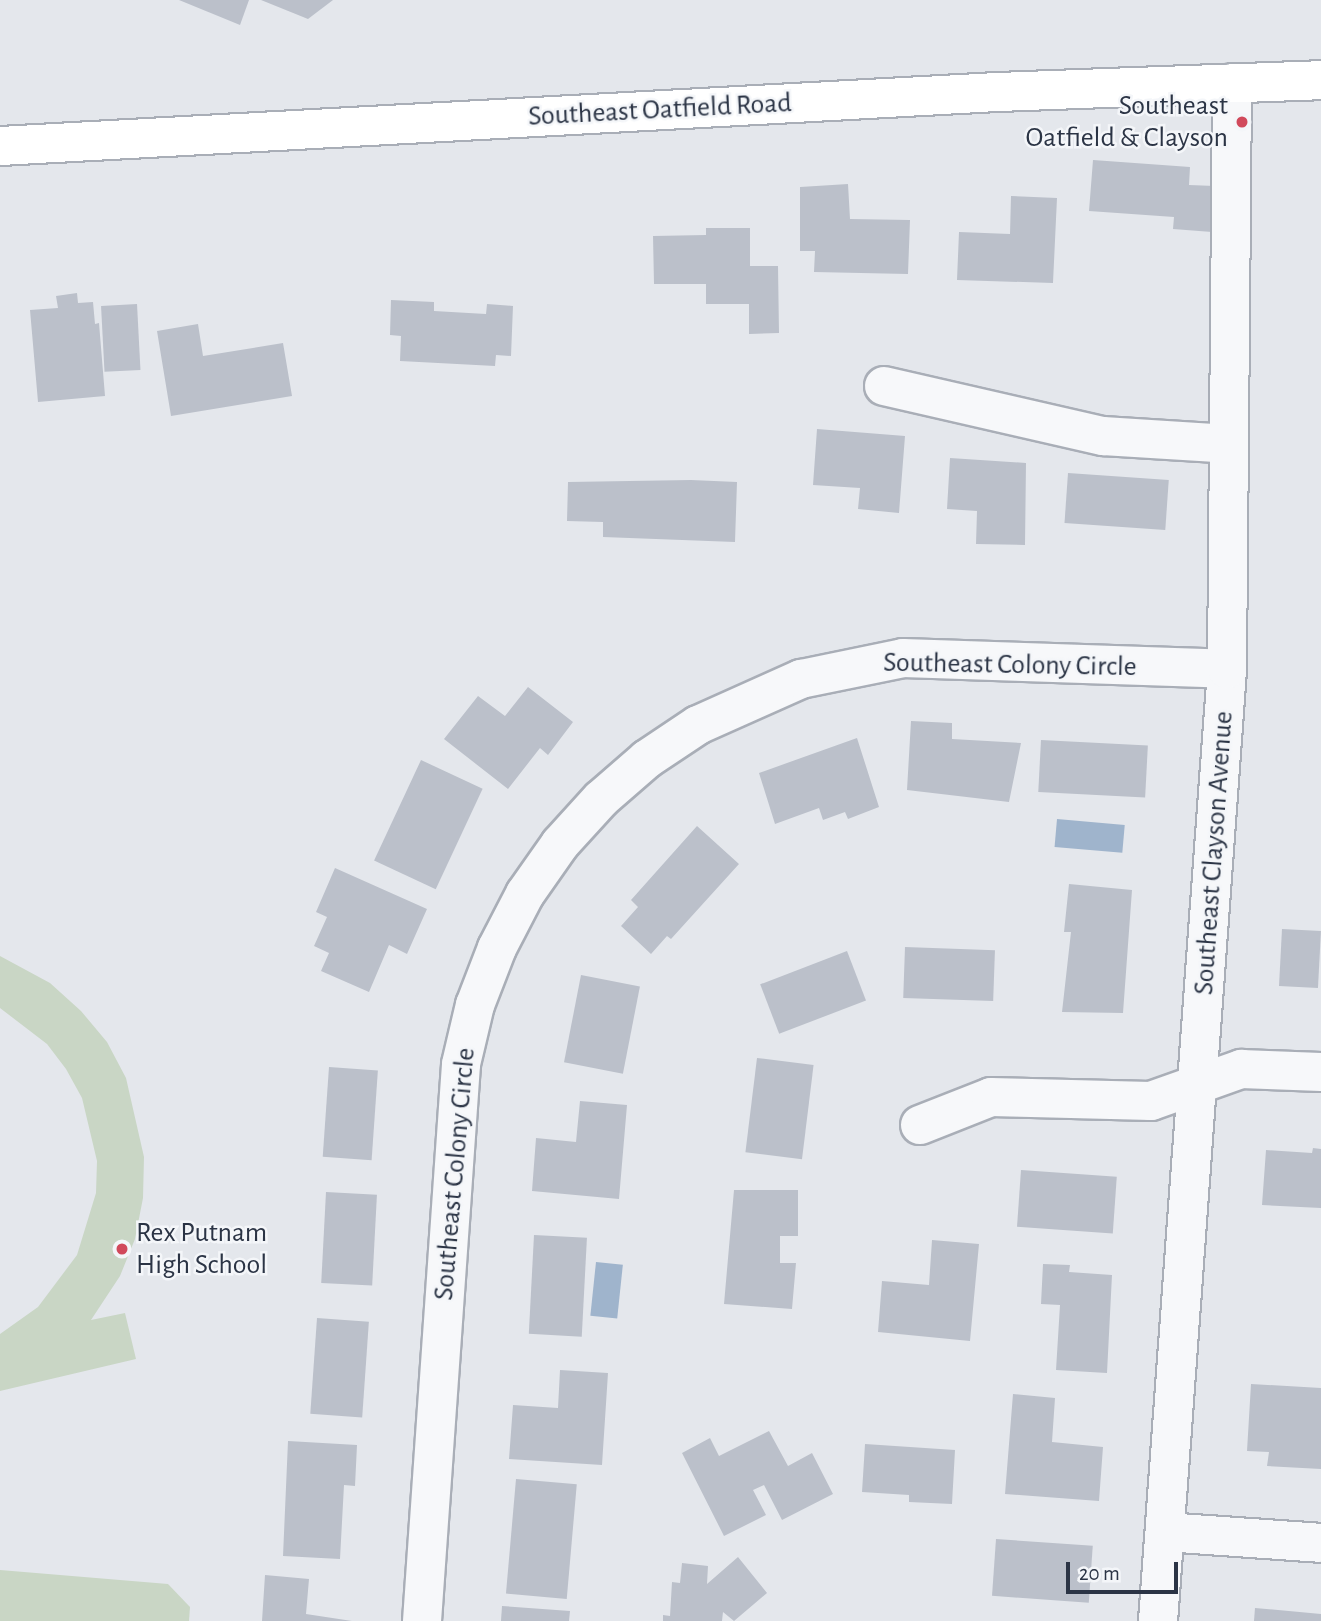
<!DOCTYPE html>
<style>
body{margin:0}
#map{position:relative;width:1321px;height:1621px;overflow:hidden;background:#e4e7ec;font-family:"Alegreya Sans",sans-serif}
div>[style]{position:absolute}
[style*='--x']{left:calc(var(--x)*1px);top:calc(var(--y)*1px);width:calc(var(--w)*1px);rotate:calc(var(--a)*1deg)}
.green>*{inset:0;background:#c9d6c5}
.water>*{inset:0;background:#9fb4cc;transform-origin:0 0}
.building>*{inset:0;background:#bbc0ca;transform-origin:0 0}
.roads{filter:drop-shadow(2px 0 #a9aeb7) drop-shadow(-2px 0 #a9aeb7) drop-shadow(0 2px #a9aeb7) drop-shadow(0 -2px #a9aeb7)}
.minor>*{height:38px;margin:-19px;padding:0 19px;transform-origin:19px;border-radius:19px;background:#f7f8fa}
.major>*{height:38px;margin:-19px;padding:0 19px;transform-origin:19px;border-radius:19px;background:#fff}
.dots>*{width:19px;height:19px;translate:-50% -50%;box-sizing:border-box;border:4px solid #f4f6f9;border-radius:50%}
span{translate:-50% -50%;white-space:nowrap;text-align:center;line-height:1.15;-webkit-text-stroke:5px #f4f6f9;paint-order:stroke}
.poi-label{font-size:28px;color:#2b3445}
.right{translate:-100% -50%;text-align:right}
.left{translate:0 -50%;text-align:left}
.street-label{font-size:28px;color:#2b3445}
.scale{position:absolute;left:1066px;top:1562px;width:112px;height:32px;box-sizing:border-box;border:4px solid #2b3445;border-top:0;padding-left:9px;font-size:21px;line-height:24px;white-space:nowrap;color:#2b3445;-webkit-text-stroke:5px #f4f6f9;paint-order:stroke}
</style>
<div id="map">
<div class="green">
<div style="clip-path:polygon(0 956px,50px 983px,81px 1011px,107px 1042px,126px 1078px,144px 1157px,143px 1198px,135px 1239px,120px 1276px,91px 1320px,125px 1313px,136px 1359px,0 1391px,0 1334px,38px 1307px,77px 1255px,96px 1193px,97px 1161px,82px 1098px,66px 1069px,47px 1044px,0 1008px)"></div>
<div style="clip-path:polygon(0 1570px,168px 1584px,190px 1607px,189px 1621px,0 1621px)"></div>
</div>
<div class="water">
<div style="left:1057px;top:819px;width:68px;height:28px;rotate:5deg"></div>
<div style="left:596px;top:1262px;width:27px;height:54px;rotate:6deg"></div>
</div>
<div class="building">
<div style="clip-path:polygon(179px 0,249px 0,240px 25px)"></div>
<div style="clip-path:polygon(261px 0,333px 0,308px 19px)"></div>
<div style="clip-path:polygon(1093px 160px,1190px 167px,1189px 185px,1215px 186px,1212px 232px,1173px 229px,1174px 217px,1089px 211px)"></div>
<div style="clip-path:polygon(848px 184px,850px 219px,910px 220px,908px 274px,814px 272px,815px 251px,800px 251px,800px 187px)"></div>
<div style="clip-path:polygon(1011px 196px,1057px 198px,1053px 283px,957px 280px,959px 232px,1010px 234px)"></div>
<div style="clip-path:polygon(706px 228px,750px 228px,750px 266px,778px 266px,779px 333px,749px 334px,749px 304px,706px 304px,706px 284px,654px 284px,653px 236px,706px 235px)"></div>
<div style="clip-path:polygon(77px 293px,78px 303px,93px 302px,95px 324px,99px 323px,105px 396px,38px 402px,30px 310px,58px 308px,56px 296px)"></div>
<div style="clip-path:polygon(391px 300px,434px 302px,434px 311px,486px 314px,487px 304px,513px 306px,511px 356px,496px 355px,495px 366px,400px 361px,401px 336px,390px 335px)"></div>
<div style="left:137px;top:304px;width:66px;height:36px;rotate:87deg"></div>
<div style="clip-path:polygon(198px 324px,203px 356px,283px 343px,292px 396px,171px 416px,157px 331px)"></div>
<div style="clip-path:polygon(817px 429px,905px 436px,899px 513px,858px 509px,860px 488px,813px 485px)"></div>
<div style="clip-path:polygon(950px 458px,1026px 463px,1025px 545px,976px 544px,977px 511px,947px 509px)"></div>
<div style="left:1068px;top:473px;width:101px;height:50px;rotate:4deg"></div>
<div style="clip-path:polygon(691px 480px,737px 482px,735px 542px,603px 537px,603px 522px,567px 521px,568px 482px)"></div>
<div style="clip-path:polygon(528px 687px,573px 722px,548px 755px,540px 748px,508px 789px,444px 739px,478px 696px,505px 716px)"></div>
<div style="clip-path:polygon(911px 721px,952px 723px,952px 739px,1021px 743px,1009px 802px,907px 790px)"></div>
<div style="clip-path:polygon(857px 738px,879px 807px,848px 819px,845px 812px,823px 820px,819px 808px,775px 824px,759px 773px)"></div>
<div style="left:1041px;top:740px;width:107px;height:52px;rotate:3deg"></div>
<div style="left:421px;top:760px;width:68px;height:111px;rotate:25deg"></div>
<div style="clip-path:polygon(697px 826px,739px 864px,671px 939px,667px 936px,651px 954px,621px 926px,638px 907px,631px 900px)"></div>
<div style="clip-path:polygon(335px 868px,427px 909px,407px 954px,389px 945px,369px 992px,321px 971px,329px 953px,314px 946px,327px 917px,316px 912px)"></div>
<div style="clip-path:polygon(1069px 884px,1132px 890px,1123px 1013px,1062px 1012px,1071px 932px,1064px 932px)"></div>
<div style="left:1282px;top:929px;width:39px;height:57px;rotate:3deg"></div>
<div style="left:905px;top:947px;width:90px;height:51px;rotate:2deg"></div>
<div style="left:847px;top:951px;width:53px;height:93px;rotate:69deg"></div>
<div style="left:581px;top:975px;width:60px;height:89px;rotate:11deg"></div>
<div style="left:757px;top:1058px;width:57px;height:95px;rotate:7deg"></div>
<div style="left:329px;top:1067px;width:49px;height:90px;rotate:4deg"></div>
<div style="clip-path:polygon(580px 1101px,627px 1105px,619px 1199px,532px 1191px,536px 1138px,576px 1142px)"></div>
<div style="clip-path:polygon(1313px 1148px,1321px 1149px,1321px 1208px,1262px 1205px,1266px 1150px,1312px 1153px)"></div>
<div style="left:1021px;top:1170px;width:96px;height:57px;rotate:4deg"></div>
<div style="clip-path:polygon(734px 1190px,798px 1190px,798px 1236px,780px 1236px,780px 1263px,796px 1263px,792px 1309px,724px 1304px)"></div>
<div style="left:326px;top:1192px;width:51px;height:91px;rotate:3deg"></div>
<div style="left:534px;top:1235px;width:53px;height:99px;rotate:3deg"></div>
<div style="clip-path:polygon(932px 1240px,979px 1244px,970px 1341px,878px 1332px,882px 1281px,929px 1285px)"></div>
<div style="clip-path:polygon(1043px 1264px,1070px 1265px,1069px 1272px,1112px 1275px,1107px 1373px,1056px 1370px,1060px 1305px,1041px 1304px)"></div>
<div style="left:317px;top:1318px;width:52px;height:96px;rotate:4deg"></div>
<div style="clip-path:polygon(560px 1370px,608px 1373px,602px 1465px,509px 1459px,513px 1405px,558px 1408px)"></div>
<div style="clip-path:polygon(1251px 1384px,1321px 1388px,1321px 1469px,1267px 1466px,1269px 1452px,1247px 1451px)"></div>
<div style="clip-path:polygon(1013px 1394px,1055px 1398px,1052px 1442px,1103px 1447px,1099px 1501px,1005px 1494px)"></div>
<div style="clip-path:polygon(769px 1431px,788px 1466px,812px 1453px,833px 1494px,782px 1520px,764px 1485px,753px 1490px,766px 1515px,724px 1536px,682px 1453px,710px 1438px,719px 1456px)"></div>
<div style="clip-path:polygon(288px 1441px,357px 1445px,355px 1486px,344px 1485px,340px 1559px,283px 1556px)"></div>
<div style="clip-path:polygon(865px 1444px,955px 1450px,952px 1504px,909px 1502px,909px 1495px,862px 1492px)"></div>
<div style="left:516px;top:1479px;width:61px;height:115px;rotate:5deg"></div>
<div style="left:996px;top:1539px;width:97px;height:57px;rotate:4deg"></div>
<div style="clip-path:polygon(738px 1557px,767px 1593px,734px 1621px,723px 1612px,722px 1621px,663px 1621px,663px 1615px,670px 1616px,672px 1582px,680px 1583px,682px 1563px,708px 1566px,707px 1584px)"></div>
<div style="clip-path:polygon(265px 1575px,309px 1579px,306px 1614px,352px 1621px,262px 1621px)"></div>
<div style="clip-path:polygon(502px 1606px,570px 1611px,569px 1621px,501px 1621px)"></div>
<div style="clip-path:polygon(1255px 1608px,1321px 1614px,1321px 1621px,1254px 1621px)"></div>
</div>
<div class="roads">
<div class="minor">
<div style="--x:884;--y:386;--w:225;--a:12.9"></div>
<div style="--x:1103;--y:436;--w:126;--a:3.6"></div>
<div style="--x:920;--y:1125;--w:76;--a:-21.5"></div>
<div style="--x:991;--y:1097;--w:160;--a:1.4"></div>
<div style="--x:1151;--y:1101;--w:96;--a:-19.6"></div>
<div style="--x:1241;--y:1069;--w:80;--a:2.1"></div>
<div style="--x:1165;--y:1532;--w:156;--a:4"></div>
<div style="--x:422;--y:1621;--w:558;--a:-85.99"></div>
<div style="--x:461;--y:1064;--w:61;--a:-76.7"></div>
<div style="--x:475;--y:1005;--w:61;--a:-68.9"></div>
<div style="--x:497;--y:948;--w:61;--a:-62.6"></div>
<div style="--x:525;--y:894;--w:61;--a:-55"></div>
<div style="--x:560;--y:844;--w:61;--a:-47.7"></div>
<div style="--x:601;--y:799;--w:61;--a:-41"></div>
<div style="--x:647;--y:759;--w:61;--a:-33.7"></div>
<div style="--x:698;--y:725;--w:113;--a:-24.1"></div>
<div style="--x:801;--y:679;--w:104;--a:-11.6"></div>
<div style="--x:903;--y:658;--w:324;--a:1.9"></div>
<div style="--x:1158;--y:1621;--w:954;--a:-85.85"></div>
<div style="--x:1227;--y:669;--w:586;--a:-89.51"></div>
</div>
<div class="major">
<div style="--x:0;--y:146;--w:999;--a:-3.1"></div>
<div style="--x:998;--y:92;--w:323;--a:-2.1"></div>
</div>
</div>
<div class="dots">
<div style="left:1242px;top:122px;background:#d1495b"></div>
<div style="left:122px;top:1249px;background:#d1495b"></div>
</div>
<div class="poi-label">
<span class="right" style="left:1228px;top:122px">Southeast<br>Oatfield &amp; Clayson</span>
<span class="left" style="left:136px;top:1249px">Rex Putnam<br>High School</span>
</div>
<div class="street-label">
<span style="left:660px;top:110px;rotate:-3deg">Southeast Oatfield Road</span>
<span style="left:1010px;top:665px;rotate:1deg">Southeast Colony Circle</span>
<span style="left:1214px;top:853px;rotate:-86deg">Southeast Clayson Avenue</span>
<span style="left:455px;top:1174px;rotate:-85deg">Southeast Colony Circle</span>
</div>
<div class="scale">20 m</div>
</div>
